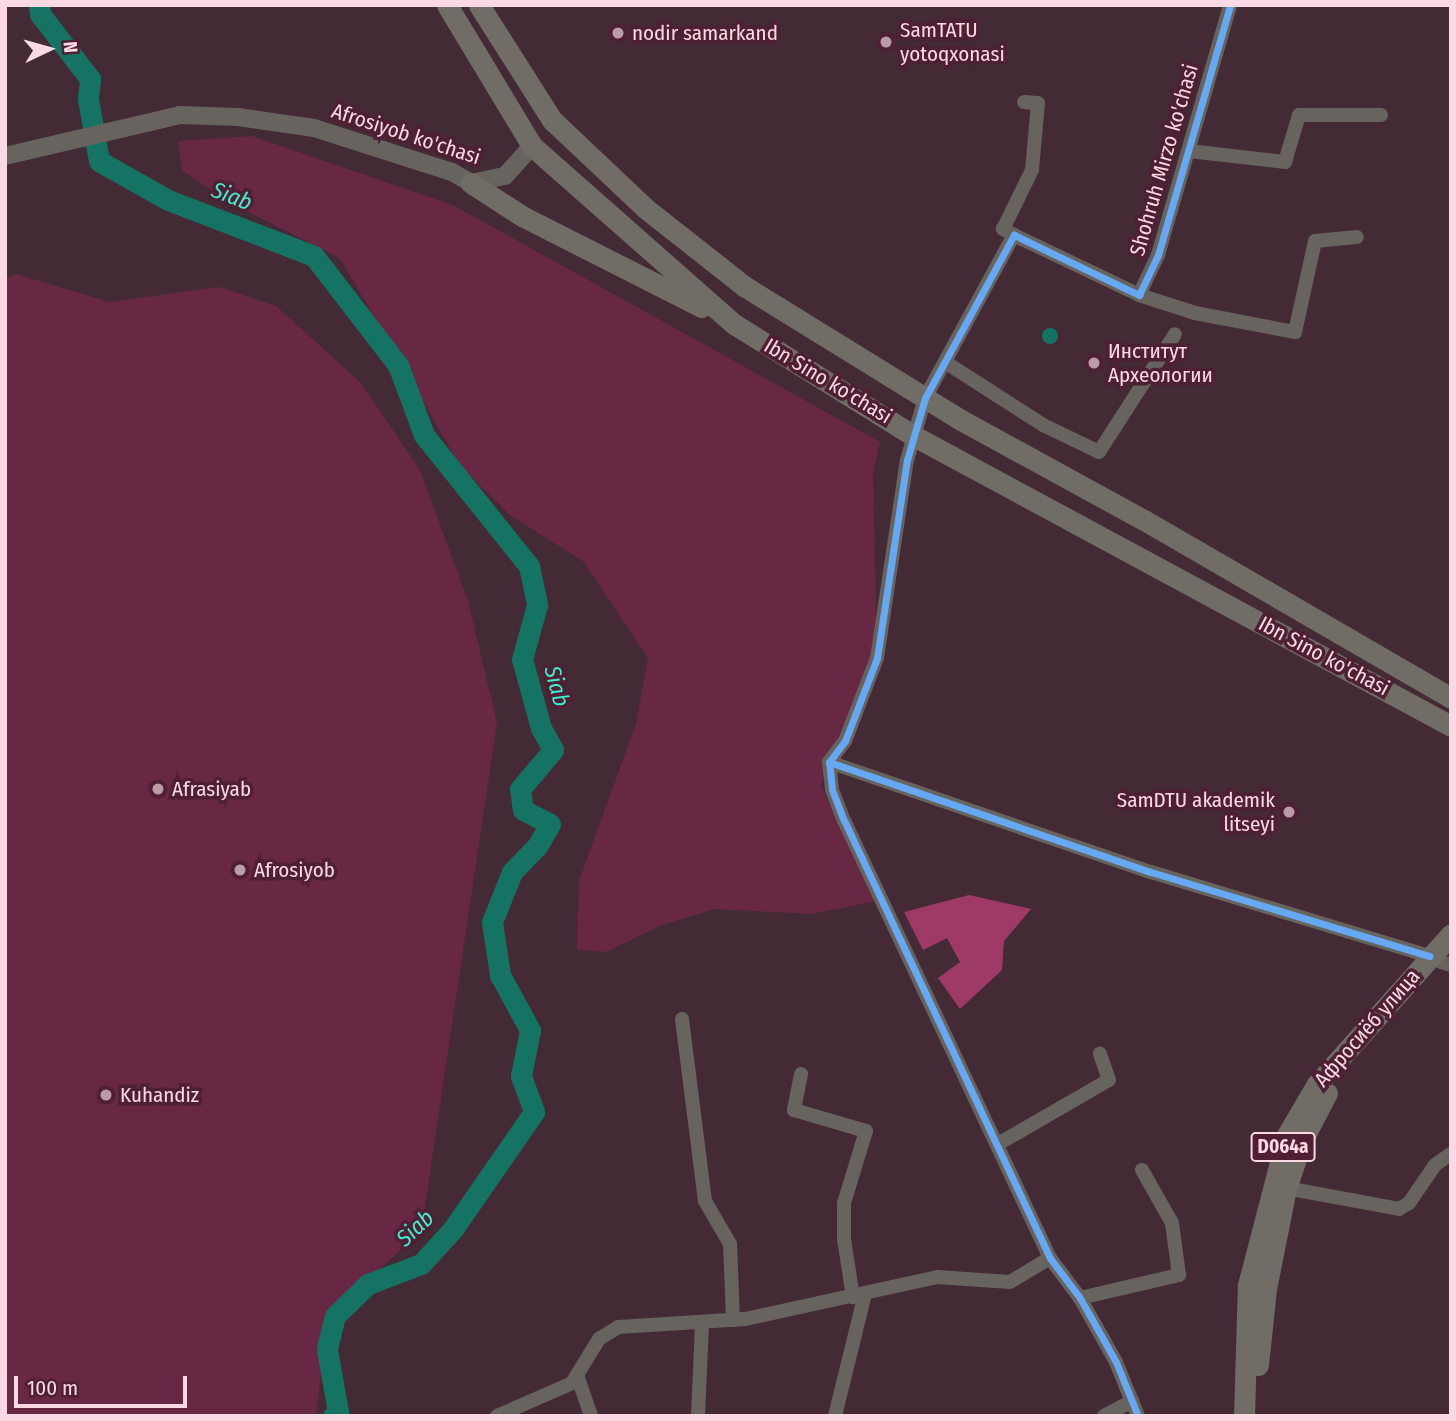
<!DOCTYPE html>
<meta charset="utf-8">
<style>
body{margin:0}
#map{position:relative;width:1456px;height:1421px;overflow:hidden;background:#442a35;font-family:"Fira Sans Condensed",sans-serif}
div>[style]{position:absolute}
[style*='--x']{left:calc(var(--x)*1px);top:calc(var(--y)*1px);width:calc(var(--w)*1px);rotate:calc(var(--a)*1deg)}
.green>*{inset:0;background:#682844}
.forest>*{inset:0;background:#9f3a66}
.water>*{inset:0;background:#147362}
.round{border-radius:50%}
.river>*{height:21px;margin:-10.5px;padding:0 10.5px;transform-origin:10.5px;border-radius:10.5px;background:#147362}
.minor>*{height:14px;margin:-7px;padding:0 7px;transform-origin:7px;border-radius:7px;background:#67635e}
.tertiary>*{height:18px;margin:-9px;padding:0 9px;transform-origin:9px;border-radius:9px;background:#67635e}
.primary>*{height:21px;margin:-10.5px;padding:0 10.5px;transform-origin:10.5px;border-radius:10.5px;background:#6f6d65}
.cycleway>*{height:7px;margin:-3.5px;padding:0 3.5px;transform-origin:3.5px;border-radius:3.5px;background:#66a8f1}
.dots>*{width:19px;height:19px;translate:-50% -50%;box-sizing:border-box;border:4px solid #4f1f33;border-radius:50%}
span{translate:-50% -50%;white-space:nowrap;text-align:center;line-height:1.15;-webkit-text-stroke:7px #4f1f33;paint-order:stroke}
.shield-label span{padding:2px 5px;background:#4f1f33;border:2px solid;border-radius:5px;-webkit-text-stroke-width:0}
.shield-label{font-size:19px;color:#fad9e4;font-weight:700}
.poi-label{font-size:21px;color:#fad9e4}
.left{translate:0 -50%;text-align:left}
.right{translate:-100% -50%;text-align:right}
.street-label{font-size:21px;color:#fad9e4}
.water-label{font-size:23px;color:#3bf0ce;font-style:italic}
.frame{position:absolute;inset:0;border:7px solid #fad9e4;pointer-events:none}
.north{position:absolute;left:14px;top:14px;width:70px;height:70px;-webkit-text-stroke:5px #4f1f33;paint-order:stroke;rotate:85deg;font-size:19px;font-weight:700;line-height:28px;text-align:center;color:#fad9e4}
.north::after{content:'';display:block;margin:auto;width:24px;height:32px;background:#fad9e4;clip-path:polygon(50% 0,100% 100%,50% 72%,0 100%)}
.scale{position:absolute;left:14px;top:1376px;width:173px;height:32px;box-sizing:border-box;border:4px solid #fad9e4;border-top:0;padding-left:9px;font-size:21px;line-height:24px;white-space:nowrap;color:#fad9e4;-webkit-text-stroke:5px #4f1f33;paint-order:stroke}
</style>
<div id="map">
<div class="green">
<div style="clip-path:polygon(252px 136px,455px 206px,880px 442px,873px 473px,877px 658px,835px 743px,821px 786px,876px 901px,812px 914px,714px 909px,659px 926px,606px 952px,577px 949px,579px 881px,636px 724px,648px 658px,584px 562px,510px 515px,461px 467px,340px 258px,227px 201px,182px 170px,178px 141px)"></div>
<div style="clip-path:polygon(16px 274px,109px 302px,219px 287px,276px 306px,361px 383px,420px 470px,468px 601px,497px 723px,421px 1232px,328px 1315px,316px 1416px,5px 1416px,5px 278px)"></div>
</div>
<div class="forest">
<div style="clip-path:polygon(969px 895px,1031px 909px,1004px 941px,1002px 970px,960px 1009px,938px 978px,960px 962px,947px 938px,923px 950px,904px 912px)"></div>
</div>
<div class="water">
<div class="round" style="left:1042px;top:328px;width:16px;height:16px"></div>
</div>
<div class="river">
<div style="--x:39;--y:5;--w:9;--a:84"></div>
<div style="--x:40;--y:14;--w:82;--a:52.4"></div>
<div style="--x:90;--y:79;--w:20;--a:96"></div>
<div style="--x:88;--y:99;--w:63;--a:79.9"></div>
<div style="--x:99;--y:161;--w:79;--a:29.5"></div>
<div style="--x:168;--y:200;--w:156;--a:21"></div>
<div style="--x:314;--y:256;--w:138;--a:52.4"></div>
<div style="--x:398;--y:365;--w:75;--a:69.6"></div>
<div style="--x:424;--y:435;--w:168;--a:51.3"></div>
<div style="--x:529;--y:566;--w:40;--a:78"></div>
<div style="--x:537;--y:605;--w:56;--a:105.5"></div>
<div style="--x:522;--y:659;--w:72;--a:74.6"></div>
<div style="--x:541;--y:728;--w:25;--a:61"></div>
<div style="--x:553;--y:750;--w:51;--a:130.2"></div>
<div style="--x:520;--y:789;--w:21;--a:82"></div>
<div style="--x:523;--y:810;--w:30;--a:27"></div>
<div style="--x:550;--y:824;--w:24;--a:120"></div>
<div style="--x:538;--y:845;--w:37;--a:134"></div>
<div style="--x:512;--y:872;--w:54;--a:111.8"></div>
<div style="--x:492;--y:922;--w:54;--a:81.4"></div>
<div style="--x:500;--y:975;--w:63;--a:61.4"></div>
<div style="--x:530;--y:1030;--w:47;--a:101.1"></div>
<div style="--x:521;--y:1076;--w:38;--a:70"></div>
<div style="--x:534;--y:1112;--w:142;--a:124.7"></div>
<div style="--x:453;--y:1229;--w:47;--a:132.4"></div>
<div style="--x:421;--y:1264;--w:57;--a:159.3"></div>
<div style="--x:368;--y:1284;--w:46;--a:135.9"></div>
<div style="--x:335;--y:1316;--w:34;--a:104"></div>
<div style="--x:327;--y:1349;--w:64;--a:80.1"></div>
<div style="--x:338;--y:1412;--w:6;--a:141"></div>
</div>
<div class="minor">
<div style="--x:1189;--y:151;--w:97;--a:6.5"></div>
<div style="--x:1285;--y:162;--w:49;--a:-73.4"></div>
<div style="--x:1299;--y:115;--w:82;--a:0"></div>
<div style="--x:1014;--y:235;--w:13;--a:-151"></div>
<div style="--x:1003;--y:229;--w:66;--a:-63.8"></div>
<div style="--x:1032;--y:170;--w:67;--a:-84.9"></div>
<div style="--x:1038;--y:103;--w:14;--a:-176"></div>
<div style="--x:1139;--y:295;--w:59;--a:17.8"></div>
<div style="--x:1195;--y:313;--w:102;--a:10.8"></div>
<div style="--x:1295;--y:332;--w:93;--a:-77.6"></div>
<div style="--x:1315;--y:241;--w:42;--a:-5.4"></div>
<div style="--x:945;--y:362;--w:117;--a:32.7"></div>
<div style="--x:1043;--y:425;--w:62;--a:25.7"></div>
<div style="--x:1099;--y:452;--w:140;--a:-57.2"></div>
<div style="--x:829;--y:762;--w:340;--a:18.9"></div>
<div style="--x:1151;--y:872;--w:291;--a:16.8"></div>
<div style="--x:1441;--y:962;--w:10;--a:17"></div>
<div style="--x:682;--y:1019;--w:183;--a:82.8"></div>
<div style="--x:705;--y:1201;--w:50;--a:59.8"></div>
<div style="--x:730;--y:1244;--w:76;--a:87.7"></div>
<div style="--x:801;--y:1074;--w:37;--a:101"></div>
<div style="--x:794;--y:1110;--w:75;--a:16.3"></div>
<div style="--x:866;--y:1131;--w:75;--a:107"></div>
<div style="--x:844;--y:1203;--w:36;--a:90"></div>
<div style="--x:844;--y:1239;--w:59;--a:81.2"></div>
<div style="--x:998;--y:1144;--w:128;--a:-30"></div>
<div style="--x:1109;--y:1080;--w:28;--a:-109"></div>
<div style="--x:1286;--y:1188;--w:115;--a:10.5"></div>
<div style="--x:1399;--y:1209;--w:12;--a:-31"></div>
<div style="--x:1409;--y:1203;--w:46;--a:-55.6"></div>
<div style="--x:1435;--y:1165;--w:19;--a:-35"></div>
<div style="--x:1080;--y:1298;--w:102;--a:-13.1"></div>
<div style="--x:1179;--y:1275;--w:52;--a:-97.7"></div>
<div style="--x:1172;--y:1223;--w:61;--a:-119.5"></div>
<div style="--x:578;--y:1378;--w:40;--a:71.1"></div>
<div style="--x:497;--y:1416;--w:82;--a:-23.7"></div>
<div style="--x:572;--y:1383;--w:52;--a:-58.5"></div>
<div style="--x:599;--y:1339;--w:22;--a:-32"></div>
<div style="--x:618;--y:1327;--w:127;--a:-3.6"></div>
<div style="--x:745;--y:1319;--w:197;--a:-12.3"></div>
<div style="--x:937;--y:1277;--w:73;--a:3.9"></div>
<div style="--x:1010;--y:1282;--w:47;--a:-31"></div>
<div style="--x:698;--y:1416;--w:93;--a:-87.5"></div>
<div style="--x:835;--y:1416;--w:126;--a:-76.2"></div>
<div style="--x:1104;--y:1416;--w:32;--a:-28"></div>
<div style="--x:1138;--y:1416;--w:58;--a:-112.2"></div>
<div style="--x:1116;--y:1362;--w:73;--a:-119.4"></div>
<div style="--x:1080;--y:1298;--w:50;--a:-126.9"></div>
<div style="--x:1050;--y:1258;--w:483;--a:-115.2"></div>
<div style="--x:844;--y:821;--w:34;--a:-111"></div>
<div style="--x:832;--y:789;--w:27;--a:-96"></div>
<div style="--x:829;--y:762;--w:26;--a:-53"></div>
<div style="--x:845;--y:741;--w:89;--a:-68.9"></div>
<div style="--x:877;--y:658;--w:200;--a:-81.4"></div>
<div style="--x:907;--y:460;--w:65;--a:-73.8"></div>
<div style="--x:925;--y:398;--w:186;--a:-61.4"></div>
<div style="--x:1014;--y:235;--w:139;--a:25.6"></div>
<div style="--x:1139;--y:295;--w:44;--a:-64.6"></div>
<div style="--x:1158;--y:255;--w:260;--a:-73.9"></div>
</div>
<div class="tertiary">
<div style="--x:5;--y:156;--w:180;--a:-13.2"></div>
<div style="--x:180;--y:115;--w:58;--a:2"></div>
<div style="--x:238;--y:117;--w:77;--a:8.2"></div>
<div style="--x:314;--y:128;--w:145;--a:17.7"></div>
<div style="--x:452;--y:172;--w:22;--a:30"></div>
<div style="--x:471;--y:183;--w:35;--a:-12"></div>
<div style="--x:505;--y:176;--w:40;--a:-48"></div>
</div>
<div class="primary">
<div style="--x:447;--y:5;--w:165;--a:58.9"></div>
<div style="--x:532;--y:146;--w:269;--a:41.4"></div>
<div style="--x:734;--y:324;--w:212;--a:31.9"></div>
<div style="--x:914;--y:436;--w:610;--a:28.37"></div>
<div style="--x:479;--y:5;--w:136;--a:57.6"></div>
<div style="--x:552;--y:120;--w:128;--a:43.4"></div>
<div style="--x:645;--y:208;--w:126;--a:38.2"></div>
<div style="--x:744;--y:286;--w:255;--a:31.7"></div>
<div style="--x:961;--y:420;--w:209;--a:28.7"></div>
<div style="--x:1144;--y:520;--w:355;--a:30.1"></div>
<div style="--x:471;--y:183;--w:61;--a:32.9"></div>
<div style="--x:522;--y:216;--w:201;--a:26.9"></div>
<div style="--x:1258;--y:1365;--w:76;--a:-84"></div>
<div style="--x:1266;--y:1289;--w:103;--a:-78.8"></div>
<div style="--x:1286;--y:1188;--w:50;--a:-71.2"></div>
<div style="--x:1302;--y:1141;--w:54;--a:-62.5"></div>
<div style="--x:1244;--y:1416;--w:131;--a:-88.3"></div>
<div style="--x:1248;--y:1285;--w:155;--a:-75.4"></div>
<div style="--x:1287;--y:1135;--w:59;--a:-59.5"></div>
<div style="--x:1317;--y:1084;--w:201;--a:-48.2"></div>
</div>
<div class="cycleway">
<div style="--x:829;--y:762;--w:340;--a:18.9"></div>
<div style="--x:1151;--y:872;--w:291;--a:16.8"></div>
<div style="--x:1138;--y:1416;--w:58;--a:-112.2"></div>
<div style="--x:1116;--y:1362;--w:73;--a:-119.4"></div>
<div style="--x:1080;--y:1298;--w:50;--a:-126.9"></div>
<div style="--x:1050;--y:1258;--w:483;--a:-115.2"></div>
<div style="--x:844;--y:821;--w:34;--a:-111"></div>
<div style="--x:832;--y:789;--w:27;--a:-96"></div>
<div style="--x:829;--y:762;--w:26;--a:-53"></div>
<div style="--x:845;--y:741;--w:89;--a:-68.9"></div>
<div style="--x:877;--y:658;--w:200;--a:-81.4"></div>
<div style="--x:907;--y:460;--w:65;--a:-73.8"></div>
<div style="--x:925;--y:398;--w:186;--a:-61.4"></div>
<div style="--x:1014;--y:235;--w:139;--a:25.6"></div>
<div style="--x:1139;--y:295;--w:44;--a:-64.6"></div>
<div style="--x:1158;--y:255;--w:260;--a:-73.9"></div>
</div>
<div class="dots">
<div style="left:618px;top:33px;background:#ba9ca7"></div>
<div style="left:886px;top:42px;background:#ba9ca7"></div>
<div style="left:1094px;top:363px;background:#ba9ca7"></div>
<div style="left:158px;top:789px;background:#ba9ca7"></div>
<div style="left:1289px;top:812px;background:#ba9ca7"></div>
<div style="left:240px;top:870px;background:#ba9ca7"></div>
<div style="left:106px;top:1095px;background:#ba9ca7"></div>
</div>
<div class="shield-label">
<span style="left:1283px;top:1147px">D064a</span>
</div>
<div class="poi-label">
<span class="left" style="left:900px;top:42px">SamTATU<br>yotoqxonasi</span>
<span class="left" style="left:632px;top:33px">nodir samarkand</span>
<span class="left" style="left:1108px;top:363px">Институт<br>Археологии</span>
<span class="left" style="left:172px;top:789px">Afrasiyab</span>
<span class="right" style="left:1275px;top:812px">SamDTU akademik<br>litseyi</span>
<span class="left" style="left:254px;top:870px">Afrosiyob</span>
<span class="left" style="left:120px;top:1095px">Kuhandiz</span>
</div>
<div class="street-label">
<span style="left:406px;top:134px;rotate:18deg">Afrosiyob ko'chasi</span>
<span style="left:1164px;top:160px;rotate:-74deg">Shohruh Mirzo ko'chasi</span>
<span style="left:828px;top:381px;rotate:31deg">Ibn Sino ko'chasi</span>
<span style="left:1324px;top:656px;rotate:28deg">Ibn Sino ko'chasi</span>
<span style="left:1367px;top:1028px;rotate:-49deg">Афросиёб улица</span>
</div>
<div class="water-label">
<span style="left:232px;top:196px;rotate:21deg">Siab</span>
<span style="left:557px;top:686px;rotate:75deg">Siab</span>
<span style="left:415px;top:1228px;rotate:-43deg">Siab</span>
</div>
<div class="frame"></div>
<div class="north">N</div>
<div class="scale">100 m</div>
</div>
